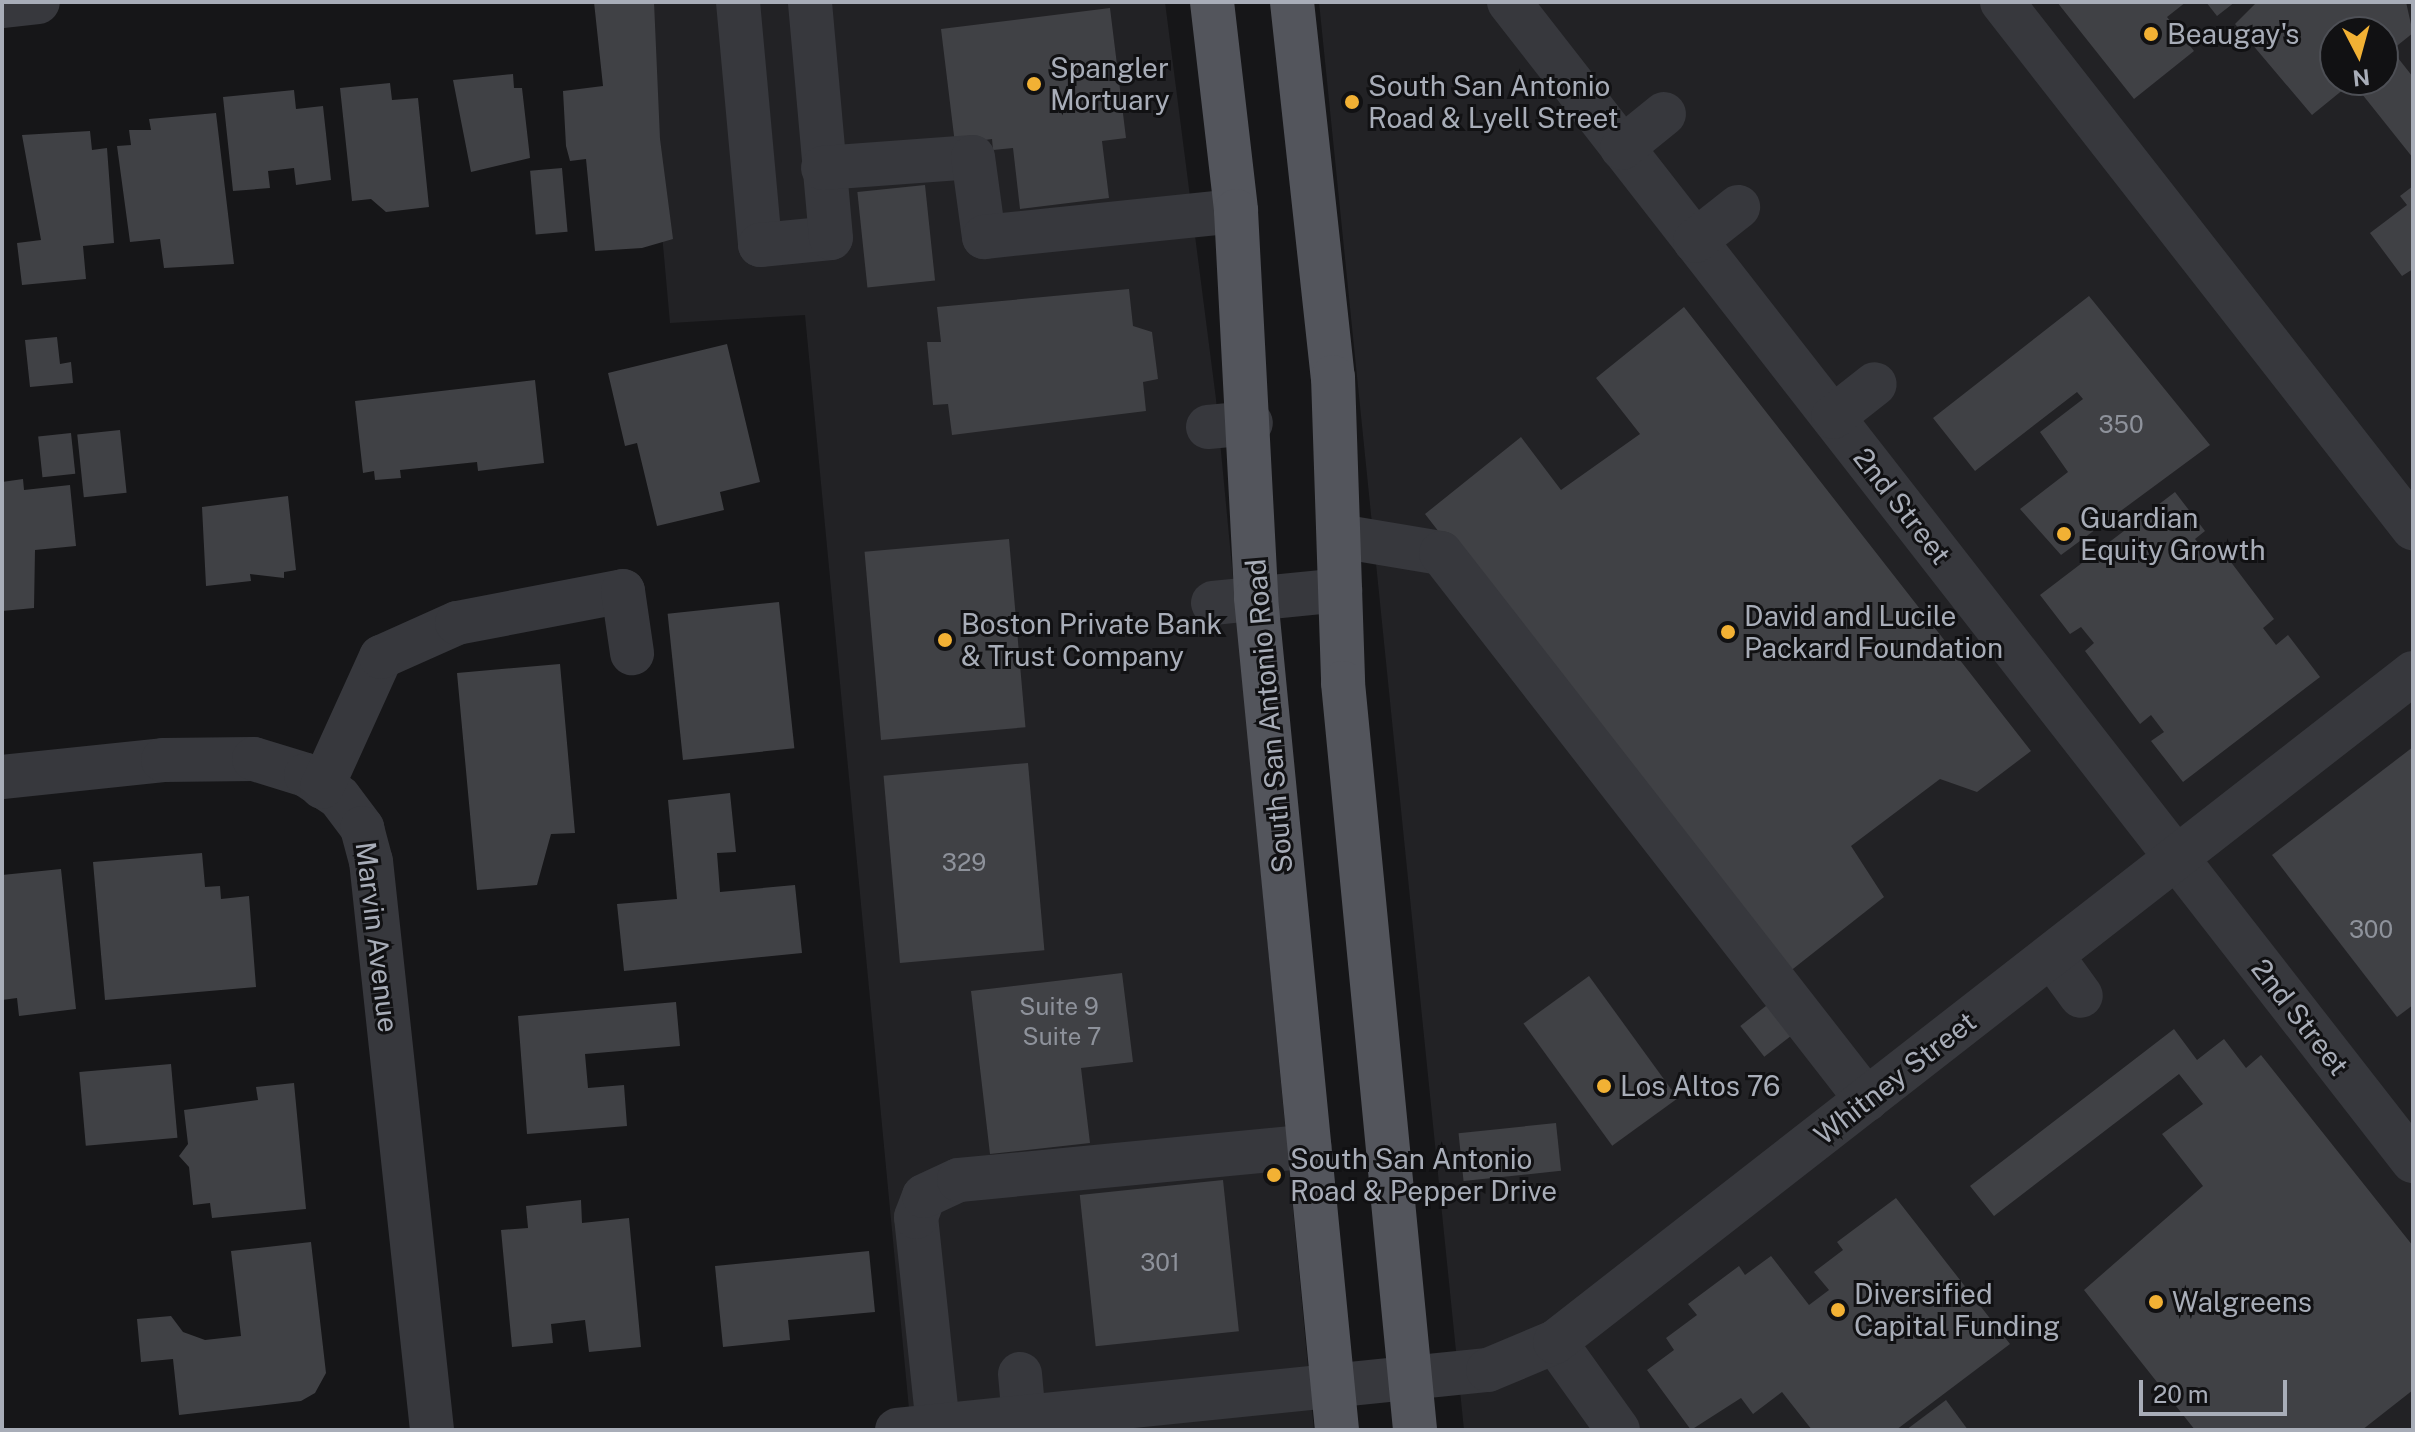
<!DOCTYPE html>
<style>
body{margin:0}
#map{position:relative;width:2415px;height:1432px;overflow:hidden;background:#161618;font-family:"Public Sans",sans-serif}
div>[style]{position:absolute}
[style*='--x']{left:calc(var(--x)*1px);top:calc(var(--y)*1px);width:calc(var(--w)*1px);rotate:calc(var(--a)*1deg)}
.built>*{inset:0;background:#222225}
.building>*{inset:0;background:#404145;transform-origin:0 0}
.minor>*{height:44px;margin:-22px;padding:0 22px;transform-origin:22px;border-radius:22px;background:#37383d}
.major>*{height:44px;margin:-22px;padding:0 22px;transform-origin:22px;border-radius:22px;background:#53555c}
.dots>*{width:22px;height:22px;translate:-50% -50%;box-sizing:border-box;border:4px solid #111113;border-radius:50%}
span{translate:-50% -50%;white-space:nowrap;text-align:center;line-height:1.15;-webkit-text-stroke:6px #111113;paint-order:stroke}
.number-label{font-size:24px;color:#8e929b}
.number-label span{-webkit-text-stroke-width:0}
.poi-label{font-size:28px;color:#a8adb8}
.left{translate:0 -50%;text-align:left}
.street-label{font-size:28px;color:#a8adb8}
.frame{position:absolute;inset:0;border:4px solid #a8adb8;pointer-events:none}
.north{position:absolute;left:2319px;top:16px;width:80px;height:80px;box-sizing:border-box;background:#111113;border:2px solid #4d4f55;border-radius:50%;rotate:174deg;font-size:22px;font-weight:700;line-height:32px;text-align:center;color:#a8adb8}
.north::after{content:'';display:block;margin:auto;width:28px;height:36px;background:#f2b134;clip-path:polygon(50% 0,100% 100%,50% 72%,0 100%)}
.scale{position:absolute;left:2139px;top:1380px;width:148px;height:36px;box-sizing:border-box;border:4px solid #a8adb8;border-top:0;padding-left:10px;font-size:24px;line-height:28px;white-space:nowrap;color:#a8adb8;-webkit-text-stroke:6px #111113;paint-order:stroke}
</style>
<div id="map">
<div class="built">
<div style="clip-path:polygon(641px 2px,1165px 2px,1216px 399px,1314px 1430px,911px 1430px,805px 315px,670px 323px)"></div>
<div style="clip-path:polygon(evenodd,1319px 2px,2413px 2px,2413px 1430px,1464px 1430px,1319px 2px,2335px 32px,2383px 32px,2383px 80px,2335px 80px,2335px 32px)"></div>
</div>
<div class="building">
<div style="clip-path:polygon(594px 2px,654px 2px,660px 139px,673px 239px,642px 248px,595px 251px,586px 159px,570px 161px,566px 146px,563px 91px,603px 86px)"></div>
<div style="clip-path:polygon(2057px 2px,2186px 2px,2167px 17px,2194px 51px,2134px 99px)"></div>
<div style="clip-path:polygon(2206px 2px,2235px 2px,2217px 16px)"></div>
<div style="clip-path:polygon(2257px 2px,2406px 2px,2413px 33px,2383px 57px,2383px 32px,2335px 32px,2335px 80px,2355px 80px,2312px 115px,2235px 24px)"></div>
<div style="clip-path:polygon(1110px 8px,1126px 138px,1102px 141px,1109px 198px,1020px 209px,1013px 148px,993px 150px,992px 139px,955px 144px,941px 29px)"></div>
<div style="clip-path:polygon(2398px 58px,2413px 77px,2413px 158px,2358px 89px,2383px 80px,2383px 70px)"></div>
<div style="clip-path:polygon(513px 74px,514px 88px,522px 88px,530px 158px,471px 172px,453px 80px)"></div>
<div style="clip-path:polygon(390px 83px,392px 100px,418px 98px,429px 207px,386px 212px,371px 199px,352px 201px,340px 88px)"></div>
<div style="clip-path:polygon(294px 90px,296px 109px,323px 106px,331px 180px,296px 185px,294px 168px,268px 171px,270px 188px,233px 191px,223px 97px)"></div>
<div style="clip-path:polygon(216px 113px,234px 264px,164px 268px,160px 239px,130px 242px,117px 146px,131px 145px,129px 130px,151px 130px,149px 119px)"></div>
<div style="clip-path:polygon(90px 131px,92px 150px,107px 148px,114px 243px,83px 246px,86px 279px,22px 285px,17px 243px,41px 240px,22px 135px)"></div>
<div style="left:562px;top:168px;width:64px;height:32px;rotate:85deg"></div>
<div style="left:925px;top:185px;width:96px;height:68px;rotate:84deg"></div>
<div style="clip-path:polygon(2413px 186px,2413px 269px,2402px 276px,2370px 233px,2407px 205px,2400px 196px)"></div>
<div style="clip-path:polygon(1129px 289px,1133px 326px,1152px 332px,1158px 379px,1143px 382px,1146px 411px,952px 435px,948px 404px,933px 405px,927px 342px,941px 342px,937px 307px)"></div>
<div style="clip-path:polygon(2089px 296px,2210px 445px,2061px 555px,2020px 509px,2068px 472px,2040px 432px,2083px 399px,2077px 392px,1975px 471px,1933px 418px)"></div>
<div style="clip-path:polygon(1684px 307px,2031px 751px,1977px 792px,1940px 779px,1851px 846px,1884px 897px,1784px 976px,1425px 514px,1521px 437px,1561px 490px,1640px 434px,1596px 378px)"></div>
<div style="clip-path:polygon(57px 337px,60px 364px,71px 362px,73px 383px,30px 387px,25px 340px)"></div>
<div style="clip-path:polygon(727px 344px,760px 482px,720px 492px,724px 510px,657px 526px,637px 443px,625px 446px,608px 373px)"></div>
<div style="clip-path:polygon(535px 380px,544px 463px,478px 471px,477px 462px,400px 470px,401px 478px,375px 480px,374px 471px,363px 473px,355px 401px)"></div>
<div style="left:120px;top:430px;width:63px;height:43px;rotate:84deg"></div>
<div style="left:71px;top:433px;width:41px;height:33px;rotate:84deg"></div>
<div style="clip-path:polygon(23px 479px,24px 490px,70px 485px,76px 546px,35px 550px,34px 608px,2px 611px,2px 482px)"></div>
<div style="clip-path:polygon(2175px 492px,2205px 531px,2195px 539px,2207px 554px,2218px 545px,2274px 619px,2263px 628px,2276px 645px,2288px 635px,2320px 677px,2183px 782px,2151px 741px,2164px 732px,2151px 715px,2140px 724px,2085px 651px,2094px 643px,2081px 627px,2070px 634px,2040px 595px)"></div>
<div style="clip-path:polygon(288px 496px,296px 570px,284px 572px,284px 578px,250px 574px,251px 581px,206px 586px,202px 507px)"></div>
<div style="left:1009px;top:539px;width:189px;height:145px;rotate:85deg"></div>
<div style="left:779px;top:602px;width:147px;height:112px;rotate:84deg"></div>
<div style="clip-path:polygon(560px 664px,575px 833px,551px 834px,537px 885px,477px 890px,457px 673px)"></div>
<div style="clip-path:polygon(2413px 747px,2413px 1005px,2397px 1017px,2272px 855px)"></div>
<div style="left:1028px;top:763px;width:188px;height:145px;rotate:85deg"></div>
<div style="clip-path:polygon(730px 793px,736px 852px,717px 853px,720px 892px,795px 885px,802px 953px,624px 971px,617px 904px,677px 899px,668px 800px)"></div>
<div style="clip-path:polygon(202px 853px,205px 887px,220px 886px,221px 899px,249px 896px,256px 987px,105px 1000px,93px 862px)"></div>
<div style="clip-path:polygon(61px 869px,76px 1009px,19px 1016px,17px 998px,2px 1000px,2px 875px)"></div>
<div style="clip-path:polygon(1122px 973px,1133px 1062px,1081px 1068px,1090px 1143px,990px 1154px,971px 991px)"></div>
<div style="left:1589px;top:976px;width:151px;height:81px;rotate:54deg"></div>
<div style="clip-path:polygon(676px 1002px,680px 1046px,585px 1054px,588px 1088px,624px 1085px,627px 1126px,527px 1134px,518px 1016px)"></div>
<div style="left:1771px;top:1002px;width:39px;height:39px;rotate:52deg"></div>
<div style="clip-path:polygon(2174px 1029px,2197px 1060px,2224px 1039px,2246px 1068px,2261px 1055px,2413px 1246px,2413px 1390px,2362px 1430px,2195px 1430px,2084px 1290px,2203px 1186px,2162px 1134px,2203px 1104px,2179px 1074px,1994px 1216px,1970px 1186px)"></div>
<div style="left:171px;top:1064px;width:74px;height:92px;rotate:85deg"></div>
<div style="clip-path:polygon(294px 1083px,306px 1209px,212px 1218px,210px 1203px,193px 1205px,189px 1167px,179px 1156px,188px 1144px,184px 1110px,258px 1100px,256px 1087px)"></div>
<div style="left:1556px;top:1123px;width:48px;height:98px;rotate:84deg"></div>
<div style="left:1223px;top:1180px;width:152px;height:144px;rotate:84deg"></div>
<div style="clip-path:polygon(1896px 1198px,2010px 1344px,1896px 1430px,1812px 1430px,1782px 1392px,1753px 1414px,1741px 1398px,1691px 1430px,1647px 1370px,1674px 1350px,1666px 1338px,1697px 1315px,1688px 1304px,1739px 1266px,1745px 1275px,1771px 1256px,1809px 1305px,1829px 1290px,1814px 1272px,1843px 1250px,1837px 1242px)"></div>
<div style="clip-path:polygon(581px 1200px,582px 1223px,629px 1218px,641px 1347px,589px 1352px,585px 1320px,551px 1324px,553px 1343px,512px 1347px,501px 1230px,528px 1228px,526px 1206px)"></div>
<div style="clip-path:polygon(311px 1242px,326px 1373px,315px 1393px,301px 1401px,179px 1415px,173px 1359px,141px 1362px,137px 1319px,171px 1316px,183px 1332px,205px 1340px,241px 1336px,231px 1251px)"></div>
<div style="clip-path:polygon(869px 1251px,875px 1312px,788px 1320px,790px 1340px,723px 1347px,715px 1266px)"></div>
<div style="clip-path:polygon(1946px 1400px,1968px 1430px,1906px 1430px)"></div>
</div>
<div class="minor">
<div style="--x:738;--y:2;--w:244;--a:84.8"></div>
<div style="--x:760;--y:245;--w:71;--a:-5.6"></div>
<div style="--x:831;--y:238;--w:237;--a:-95.1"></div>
<div style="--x:1509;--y:2;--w:1470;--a:52.05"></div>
<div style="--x:2002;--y:2;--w:668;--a:52"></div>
<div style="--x:2;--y:6;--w:36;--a:-6"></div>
<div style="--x:1622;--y:148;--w:54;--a:-39"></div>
<div style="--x:823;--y:168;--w:150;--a:-4.2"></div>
<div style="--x:973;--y:157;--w:81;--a:82.2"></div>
<div style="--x:984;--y:237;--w:253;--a:-5.9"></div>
<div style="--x:1695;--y:241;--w:55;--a:-38.3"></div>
<div style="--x:1833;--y:417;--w:53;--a:-38.2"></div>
<div style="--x:1208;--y:427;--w:43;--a:-5.3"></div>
<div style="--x:1339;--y:536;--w:103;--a:9.5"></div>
<div style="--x:1441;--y:553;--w:693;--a:52.09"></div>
<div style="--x:1213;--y:603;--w:128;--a:-5.8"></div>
<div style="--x:2;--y:777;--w:162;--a:-6"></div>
<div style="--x:163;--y:760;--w:91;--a:-0.6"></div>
<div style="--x:254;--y:759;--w:54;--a:17.1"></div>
<div style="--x:306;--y:775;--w:40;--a:34"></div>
<div style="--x:339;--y:797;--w:39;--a:53"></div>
<div style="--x:362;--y:828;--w:34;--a:75"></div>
<div style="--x:371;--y:861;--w:572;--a:83.88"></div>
<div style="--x:322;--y:787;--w:143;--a:-65.6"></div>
<div style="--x:381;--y:657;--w:83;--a:-24.1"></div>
<div style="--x:457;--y:623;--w:169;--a:-10.9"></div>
<div style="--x:623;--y:591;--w:63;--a:81.7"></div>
<div style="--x:2052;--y:956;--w:49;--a:54.1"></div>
<div style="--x:1555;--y:1342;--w:108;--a:54.4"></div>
<div style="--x:1020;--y:1374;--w:56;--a:84.9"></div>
<div style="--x:938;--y:1426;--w:210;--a:-96"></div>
<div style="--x:916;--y:1217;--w:22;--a:-69"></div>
<div style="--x:924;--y:1196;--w:38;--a:-25"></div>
<div style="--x:959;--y:1180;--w:352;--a:-5.5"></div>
<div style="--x:897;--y:1430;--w:594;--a:-5.8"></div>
<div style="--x:1488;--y:1370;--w:73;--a:-22.7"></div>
<div style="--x:1555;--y:1342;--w:1088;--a:-37.94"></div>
</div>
<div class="major">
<div style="--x:1212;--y:2;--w:210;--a:83.4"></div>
<div style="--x:1236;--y:211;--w:388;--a:87"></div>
<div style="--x:1256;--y:598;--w:836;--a:84.44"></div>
<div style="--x:1292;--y:2;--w:377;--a:83.8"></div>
<div style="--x:1333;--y:377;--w:306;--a:88.1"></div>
<div style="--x:1343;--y:683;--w:750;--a:84.49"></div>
</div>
<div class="dots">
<div style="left:2151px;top:34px;background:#f2b134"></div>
<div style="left:1034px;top:84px;background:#f2b134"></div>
<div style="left:1352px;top:102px;background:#f2b134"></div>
<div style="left:2064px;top:534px;background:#f2b134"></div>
<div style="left:1728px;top:632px;background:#f2b134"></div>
<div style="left:945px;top:640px;background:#f2b134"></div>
<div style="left:1604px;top:1086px;background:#f2b134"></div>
<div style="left:1274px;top:1175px;background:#f2b134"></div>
<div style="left:2156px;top:1302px;background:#f2b134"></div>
<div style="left:1838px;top:1310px;background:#f2b134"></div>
</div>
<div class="number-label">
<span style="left:2121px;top:425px">350</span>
<span style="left:964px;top:863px">329</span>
<span style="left:2371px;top:930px">300</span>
<span style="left:1059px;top:1007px">Suite 9</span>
<span style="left:1062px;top:1037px">Suite 7</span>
<span style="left:1160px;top:1263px">301</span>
</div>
<div class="poi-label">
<span class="left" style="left:2167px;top:34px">Beaugay's</span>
<span class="left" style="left:1050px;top:84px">Spangler<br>Mortuary</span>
<span class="left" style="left:1368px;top:102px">South San Antonio<br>Road &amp; Lyell Street</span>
<span class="left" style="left:2080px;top:534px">Guardian<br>Equity Growth</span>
<span class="left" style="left:1744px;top:632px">David and Lucile<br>Packard Foundation</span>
<span class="left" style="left:961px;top:640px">Boston Private Bank<br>&amp; Trust Company</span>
<span class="left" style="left:1620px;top:1086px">Los Altos 76</span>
<span class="left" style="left:1290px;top:1175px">South San Antonio<br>Road &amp; Pepper Drive</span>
<span class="left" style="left:1854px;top:1310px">Diversified<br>Capital Funding</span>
<span class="left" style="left:2172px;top:1302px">Walgreens</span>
</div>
<div class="street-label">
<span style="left:1902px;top:506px;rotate:52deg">2nd Street</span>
<span style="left:1269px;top:716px;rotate:-95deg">South San Antonio Road</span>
<span style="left:377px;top:937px;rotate:83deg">Marvin Avenue</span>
<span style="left:2300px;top:1017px;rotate:52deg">2nd Street</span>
<span style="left:1895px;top:1078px;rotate:-38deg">Whitney Street</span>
</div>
<div class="frame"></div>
<div class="north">N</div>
<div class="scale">20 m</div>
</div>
